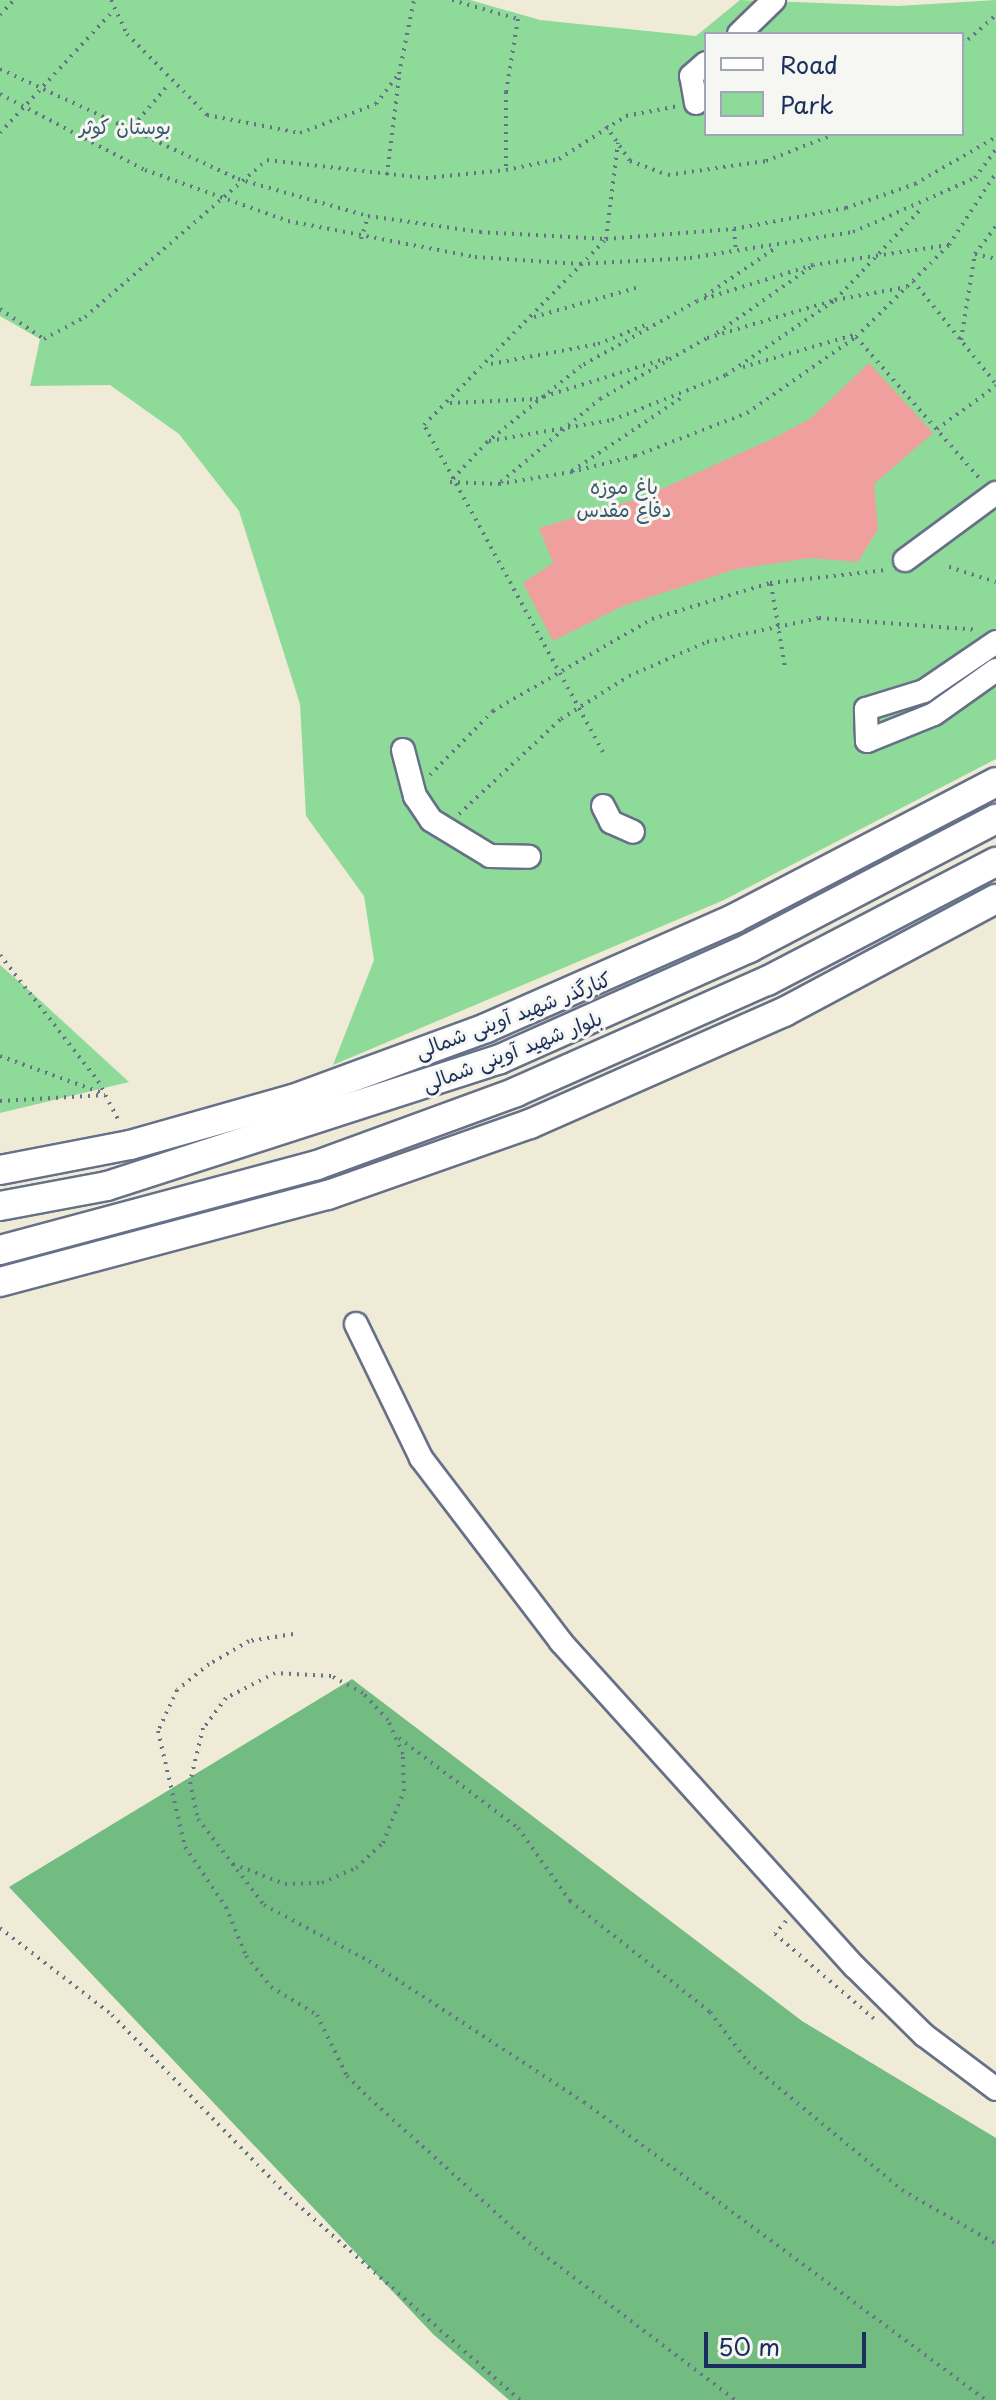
<!DOCTYPE html>
<meta charset="utf-8">
<style>
body{margin:0}
#map{position:relative;width:996px;height:2400px;overflow:hidden;background:#f0ebd7;font-family:"Playpen Sans","Playpen Sans Arabic",sans-serif}
div>[style]{position:absolute}
[style*='--x']{left:calc(var(--x)*1px);top:calc(var(--y)*1px);width:calc(var(--w)*1px);rotate:calc(var(--a)*1deg)}
.green>*{inset:0;background:#8edb99}
.forest>*{inset:0;background:#72bb81}
.building>*{inset:0;background:#f09f9f}
.path>*{height:4px;margin-top:-2px;transform-origin:0;background:repeating-linear-gradient(90deg,#667188 0 2px,transparent 0 8px)}
.roads{filter:drop-shadow(2px 0 #667188) drop-shadow(-2px 0 #667188) drop-shadow(0 2px #667188) drop-shadow(0 -2px #667188)}
.minor>*{height:22px;margin:-11px;padding:0 11px;transform-origin:11px;border-radius:11px;background:#fff}
.major>*{height:28px;margin:-14px;padding:0 14px;transform-origin:14px;border-radius:14px;background:#fff}
span{translate:-50% -50%;white-space:nowrap;text-align:center;line-height:1.15;-webkit-text-stroke:6px #f6f6f2;paint-order:stroke}
.park-label{font-size:20px;color:#385a6d}
.street-label{font-size:20px;color:#1b2f5e}
.legend{position:absolute;left:704px;top:32px;width:260px;height:104px;box-sizing:border-box;background:#f6f6f2;border:2px solid #9ea6b7;margin:0;padding:10px 14px;list-style:none;font-size:24px;color:#1b2f5e}
.legend li{display:flex;align-items:center;gap:16px;height:40px}
.legend b{width:40px;border:2px solid #9ea6b7}
.scale{position:absolute;left:704px;top:2332px;width:162px;height:36px;box-sizing:border-box;border:4px solid #1b2f5e;border-top:0;padding-left:10px;font-size:24px;line-height:28px;white-space:nowrap;color:#1b2f5e;-webkit-text-stroke:6px #f6f6f2;paint-order:stroke}
</style>
<div id="map">
<div class="green">
<div style="clip-path:polygon(evenodd,0 0,470px 0,540px 20px,696px 36px,740px 0,898px 6px,996px 0,996px 759px,724px 900px,333px 1065px,374px 960px,364px 896px,306px 816px,300px 704px,239px 511px,179px 434px,110px 385px,30px 386px,40px 339px,0 316px,0 0,706px 34px,962px 34px,962px 134px,706px 134px,706px 34px)"></div>
<div style="clip-path:polygon(0 965px,31px 992px,129px 1082px,0 1113px)"></div>
</div>
<div class="forest">
<div style="clip-path:polygon(352px 1679px,802px 2021px,996px 2138px,996px 2400px,509px 2400px,433px 2334px,9px 1887px)"></div>
</div>
<div class="building">
<div style="clip-path:polygon(869px 363px,933px 433px,874px 484px,878px 529px,858px 562px,811px 558px,736px 569px,623px 606px,553px 641px,523px 583px,553px 563px,539px 528px,644px 497px,774px 438px,810px 419px)"></div>
</div>
<div class="path">
<div style="--x:111;--y:0;--w:38;--a:65"></div>
<div style="--x:127;--y:34;--w:114;--a:45.4"></div>
<div style="--x:207;--y:115;--w:95;--a:11"></div>
<div style="--x:300;--y:133;--w:81;--a:-20.9"></div>
<div style="--x:376;--y:104;--w:38;--a:-53"></div>
<div style="--x:399;--y:74;--w:76;--a:-78.5"></div>
<div style="--x:452;--y:0;--w:69;--a:16.1"></div>
<div style="--x:518;--y:19;--w:74;--a:99.3"></div>
<div style="--x:506;--y:92;--w:78;--a:90"></div>
<div style="--x:0;--y:15;--w:21;--a:-47"></div>
<div style="--x:962;--y:45;--w:45;--a:-41.4"></div>
<div style="--x:0;--y:69;--w:262;--a:24.8"></div>
<div style="--x:238;--y:179;--w:135;--a:15.9"></div>
<div style="--x:368;--y:216;--w:113;--a:8.1"></div>
<div style="--x:480;--y:232;--w:126;--a:3.2"></div>
<div style="--x:606;--y:239;--w:128;--a:-4.5"></div>
<div style="--x:734;--y:229;--w:114;--a:-10.6"></div>
<div style="--x:846;--y:208;--w:73;--a:-19.2"></div>
<div style="--x:915;--y:184;--w:94;--a:-30.1"></div>
<div style="--x:0;--y:94;--w:164;--a:27.7"></div>
<div style="--x:145;--y:170;--w:152;--a:19.6"></div>
<div style="--x:288;--y:221;--w:190;--a:10.9"></div>
<div style="--x:475;--y:257;--w:105;--a:3.8"></div>
<div style="--x:580;--y:264;--w:110;--a:-3.1"></div>
<div style="--x:690;--y:258;--w:165;--a:-9.1"></div>
<div style="--x:853;--y:232;--w:133;--a:-23.9"></div>
<div style="--x:975;--y:178;--w:36;--a:-54"></div>
<div style="--x:606;--y:126;--w:42;--a:55.6"></div>
<div style="--x:630;--y:161;--w:40;--a:20.2"></div>
<div style="--x:668;--y:175;--w:99;--a:-8.1"></div>
<div style="--x:766;--y:161;--w:74;--a:-21.4"></div>
<div style="--x:128;--y:132;--w:63;--a:-49.5"></div>
<div style="--x:0;--y:133;--w:165;--a:-47.2"></div>
<div style="--x:387;--y:175;--w:99;--a:-83"></div>
<div style="--x:734;--y:229;--w:24;--a:85"></div>
<div style="--x:361;--y:239;--w:24;--a:-73"></div>
<div style="--x:949;--y:245;--w:137;--a:171.6"></div>
<div style="--x:813;--y:265;--w:121;--a:162.8"></div>
<div style="--x:697;--y:301;--w:133;--a:150.7"></div>
<div style="--x:581;--y:366;--w:121;--a:141"></div>
<div style="--x:487;--y:442;--w:54;--a:132.8"></div>
<div style="--x:450;--y:482;--w:49;--a:2.3"></div>
<div style="--x:499;--y:484;--w:73;--a:-9.5"></div>
<div style="--x:571;--y:472;--w:66;--a:-14"></div>
<div style="--x:635;--y:456;--w:120;--a:-21"></div>
<div style="--x:747;--y:413;--w:133;--a:-34.9"></div>
<div style="--x:856;--y:337;--w:131;--a:-44.7"></div>
<div style="--x:949;--y:245;--w:86;--a:-56.9"></div>
<div style="--x:975;--y:254;--w:35;--a:-53"></div>
<div style="--x:913;--y:281;--w:132;--a:51.1"></div>
<div style="--x:705;--y:296;--w:83;--a:-34.3"></div>
<div style="--x:0;--y:309;--w:53;--a:34.3"></div>
<div style="--x:44;--y:339;--w:47;--a:-28.2"></div>
<div style="--x:85;--y:317;--w:240;--a:-40.8"></div>
<div style="--x:267;--y:160;--w:160;--a:6.5"></div>
<div style="--x:426;--y:178;--w:80;--a:-5.7"></div>
<div style="--x:506;--y:170;--w:54;--a:-11.7"></div>
<div style="--x:559;--y:159;--w:80;--a:-32.7"></div>
<div style="--x:626;--y:116;--w:53;--a:-10.9"></div>
<div style="--x:534;--y:317;--w:106;--a:-15.9"></div>
<div style="--x:717;--y:333;--w:115;--a:-35.1"></div>
<div style="--x:856;--y:337;--w:187;--a:48.9"></div>
<div style="--x:961;--y:340;--w:87;--a:-80.8"></div>
<div style="--x:975;--y:254;--w:22;--a:13"></div>
<div style="--x:491;--y:364;--w:109;--a:-10.6"></div>
<div style="--x:598;--y:344;--w:54;--a:-21.8"></div>
<div style="--x:743;--y:367;--w:119;--a:-16.1"></div>
<div style="--x:450;--y:403;--w:86;--a:-2.7"></div>
<div style="--x:536;--y:399;--w:138;--a:-17.3"></div>
<div style="--x:937;--y:429;--w:73;--a:-36.1"></div>
<div style="--x:489;--y:441;--w:125;--a:-9.7"></div>
<div style="--x:612;--y:420;--w:123;--a:-21.5"></div>
<div style="--x:726;--y:375;--w:132;--a:-34.5"></div>
<div style="--x:835;--y:300;--w:127;--a:-46.6"></div>
<div style="--x:572;--y:471;--w:131;--a:-33.8"></div>
<div style="--x:501;--y:482;--w:129;--a:-40"></div>
<div style="--x:600;--y:399;--w:123;--a:-29.7"></div>
<div style="--x:707;--y:338;--w:134;--a:-16.5"></div>
<div style="--x:835;--y:300;--w:73;--a:-10.2"></div>
<div style="--x:949;--y:567;--w:49;--a:17.7"></div>
<div style="--x:771;--y:584;--w:85;--a:80.5"></div>
<div style="--x:603;--y:752;--w:373;--a:-118.7"></div>
<div style="--x:424;--y:425;--w:260;--a:-45.6"></div>
<div style="--x:606;--y:239;--w:97;--a:-82.9"></div>
<div style="--x:430;--y:775;--w:90;--a:-45.5"></div>
<div style="--x:493;--y:711;--w:184;--a:-30.1"></div>
<div style="--x:652;--y:619;--w:123;--a:-17"></div>
<div style="--x:770;--y:583;--w:118;--a:-6.3"></div>
<div style="--x:459;--y:814;--w:139;--a:-43"></div>
<div style="--x:561;--y:719;--w:80;--a:-32.3"></div>
<div style="--x:629;--y:676;--w:85;--a:-23.6"></div>
<div style="--x:707;--y:642;--w:115;--a:-12.1"></div>
<div style="--x:819;--y:618;--w:158;--a:4.3"></div>
<div style="--x:0;--y:955;--w:160;--a:52.1"></div>
<div style="--x:98;--y:1081;--w:47;--a:62.4"></div>
<div style="--x:0;--y:1056;--w:112;--a:19.9"></div>
<div style="--x:0;--y:1101;--w:105;--a:-3.3"></div>
<div style="--x:293;--y:1634;--w:45;--a:171"></div>
<div style="--x:249;--y:1641;--w:46;--a:150.1"></div>
<div style="--x:209;--y:1664;--w:41;--a:140.9"></div>
<div style="--x:177;--y:1690;--w:45;--a:114.9"></div>
<div style="--x:158;--y:1731;--w:119;--a:76.9"></div>
<div style="--x:185;--y:1847;--w:73;--a:55.7"></div>
<div style="--x:226;--y:1907;--w:53;--a:67.8"></div>
<div style="--x:246;--y:1956;--w:40;--a:51"></div>
<div style="--x:271;--y:1987;--w:54;--a:31.3"></div>
<div style="--x:317;--y:2015;--w:68;--a:63.8"></div>
<div style="--x:347;--y:2076;--w:31;--a:45"></div>
<div style="--x:369;--y:2098;--w:224;--a:42.1"></div>
<div style="--x:535;--y:2248;--w:251;--a:37.2"></div>
<div style="--x:399;--y:1738;--w:149;--a:37.1"></div>
<div style="--x:518;--y:1828;--w:90;--a:54.5"></div>
<div style="--x:570;--y:1901;--w:179;--a:38.4"></div>
<div style="--x:710;--y:2012;--w:63;--a:52.8"></div>
<div style="--x:748;--y:2062;--w:200;--a:39.7"></div>
<div style="--x:902;--y:2190;--w:108;--a:29.9"></div>
<div style="--x:233;--y:1864;--w:56;--a:21"></div>
<div style="--x:285;--y:1884;--w:37;--a:-2"></div>
<div style="--x:322;--y:1883;--w:37;--a:-24"></div>
<div style="--x:356;--y:1868;--w:37;--a:-43"></div>
<div style="--x:383;--y:1843;--w:56;--a:-68"></div>
<div style="--x:404;--y:1791;--w:37;--a:-92"></div>
<div style="--x:403;--y:1754;--w:37;--a:-114"></div>
<div style="--x:388;--y:1720;--w:37;--a:-133"></div>
<div style="--x:363;--y:1693;--w:36;--a:-152"></div>
<div style="--x:331;--y:1676;--w:56;--a:-176.9"></div>
<div style="--x:275;--y:1673;--w:55;--a:153"></div>
<div style="--x:226;--y:1698;--w:38;--a:127"></div>
<div style="--x:203;--y:1728;--w:56;--a:103.5"></div>
<div style="--x:190;--y:1782;--w:38;--a:78"></div>
<div style="--x:198;--y:1819;--w:108;--a:52.5"></div>
<div style="--x:264;--y:1905;--w:119;--a:28.1"></div>
<div style="--x:369;--y:1961;--w:257;--a:33.3"></div>
<div style="--x:584;--y:2102;--w:500;--a:36.55"></div>
<div style="--x:786;--y:1921;--w:17;--a:130"></div>
<div style="--x:775;--y:1934;--w:130;--a:40.6"></div>
<div style="--x:0;--y:1928;--w:142;--a:37.8"></div>
<div style="--x:112;--y:2015;--w:255;--a:45.8"></div>
<div style="--x:290;--y:2198;--w:306;--a:41.3"></div>
</div>
<div class="roads">
<div class="minor">
<div style="--x:739;--y:34;--w:49;--a:-44.2"></div>
<div style="--x:696;--y:103;--w:27;--a:-100"></div>
<div style="--x:691;--y:76;--w:20;--a:-41"></div>
<div style="--x:905;--y:560;--w:113;--a:-36.4"></div>
<div style="--x:867;--y:741;--w:32;--a:-92"></div>
<div style="--x:866;--y:709;--w:61;--a:-17.2"></div>
<div style="--x:924;--y:691;--w:87;--a:-34.2"></div>
<div style="--x:867;--y:741;--w:72;--a:-21.9"></div>
<div style="--x:934;--y:714;--w:76;--a:-35.4"></div>
<div style="--x:403;--y:750;--w:48;--a:75.4"></div>
<div style="--x:415;--y:796;--w:29;--a:56"></div>
<div style="--x:431;--y:820;--w:69;--a:31.4"></div>
<div style="--x:490;--y:856;--w:39;--a:1"></div>
<div style="--x:603;--y:806;--w:18;--a:63"></div>
<div style="--x:611;--y:822;--w:24;--a:24"></div>
<div style="--x:356;--y:1324;--w:149;--a:64.1"></div>
<div style="--x:421;--y:1458;--w:231;--a:52.7"></div>
<div style="--x:561;--y:1642;--w:437;--a:47.9"></div>
<div style="--x:854;--y:1966;--w:98;--a:44.6"></div>
<div style="--x:924;--y:2035;--w:90;--a:36.9"></div>
</div>
<div class="major">
<div style="--x:0;--y:1170;--w:132;--a:-10.9"></div>
<div style="--x:130;--y:1145;--w:169;--a:-15.8"></div>
<div style="--x:293;--y:1099;--w:206;--a:-20.2"></div>
<div style="--x:486;--y:1028;--w:272;--a:-23.8"></div>
<div style="--x:735;--y:918;--w:294;--a:-27.5"></div>
<div style="--x:0;--y:1206;--w:109;--a:-10.6"></div>
<div style="--x:107;--y:1186;--w:413;--a:-17.9"></div>
<div style="--x:500;--y:1059;--w:273;--a:-24"></div>
<div style="--x:749;--y:948;--w:279;--a:-27.6"></div>
<div style="--x:0;--y:1250;--w:328;--a:-15"></div>
<div style="--x:317;--y:1165;--w:212;--a:-20.1"></div>
<div style="--x:516;--y:1092;--w:274;--a:-23.9"></div>
<div style="--x:767;--y:981;--w:258;--a:-27.5"></div>
<div style="--x:0;--y:1282;--w:339;--a:-14.9"></div>
<div style="--x:328;--y:1195;--w:214;--a:-19.4"></div>
<div style="--x:530;--y:1124;--w:278;--a:-23.8"></div>
<div style="--x:784;--y:1012;--w:240;--a:-28.1"></div>
</div>
</div>
<div class="park-label">
<span style="left:125px;top:126px">بوستان کوثر</span>
<span style="left:624px;top:498px">باغ موزه<br>دفاع مقدس</span>
</div>
<div class="street-label">
<span style="left:513px;top:1015px;rotate:-21deg">کنارگذر شهید آوینی شمالی</span>
<span style="left:512px;top:1051px;rotate:-21deg">بلوار شهید آوینی شمالی</span>
</div>
<ul class="legend">
<li><b style="height:10px;background:#fff"></b>Road</li>
<li><b style="height:22px;background:#8edb99"></b>Park</li>
</ul>
<div class="scale">50 m</div>
</div>
